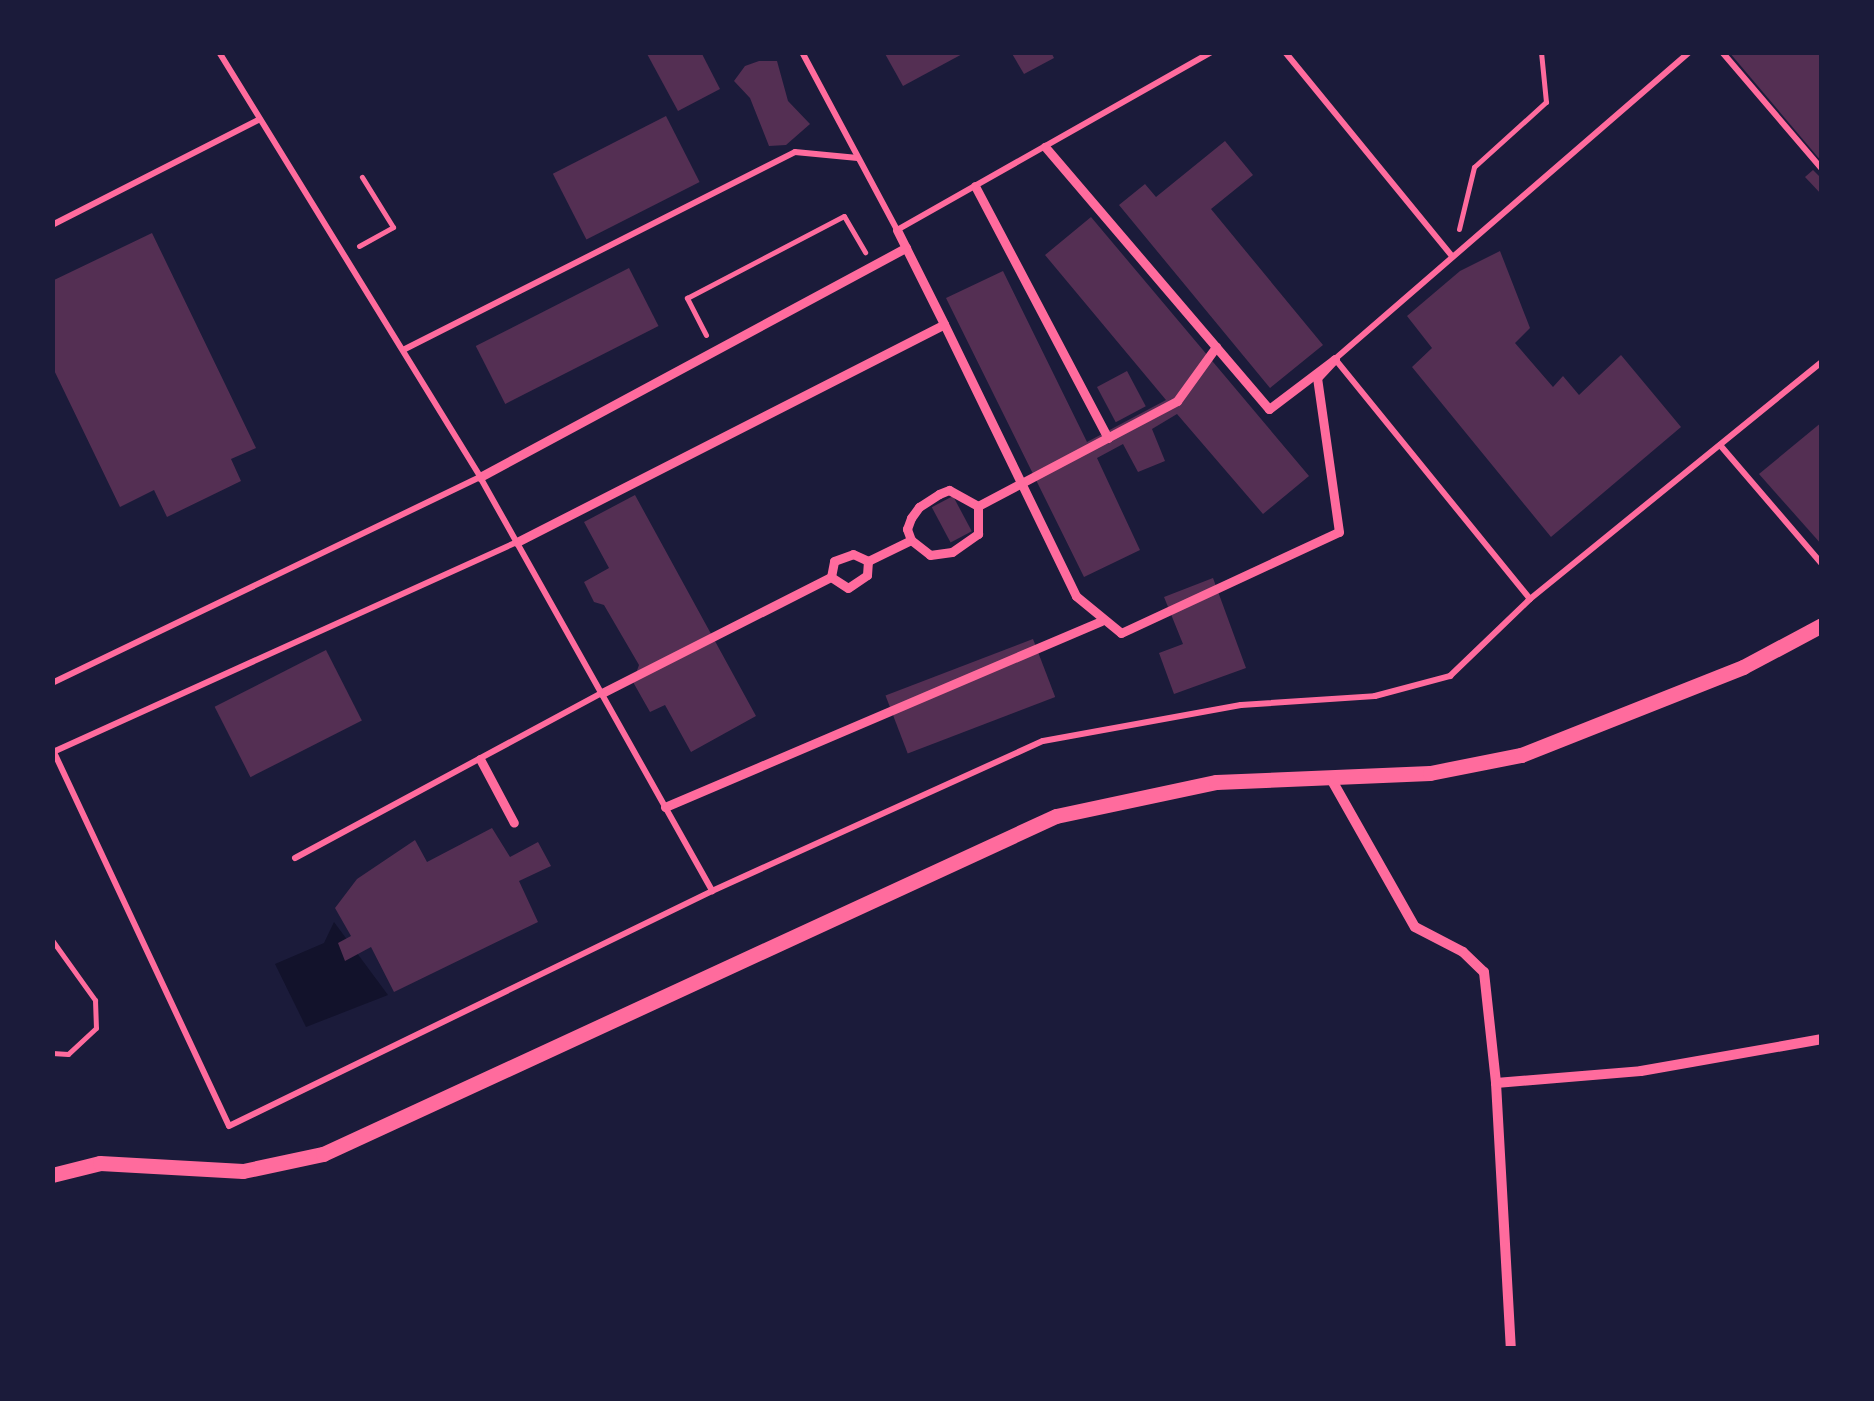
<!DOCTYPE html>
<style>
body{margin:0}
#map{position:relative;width:1874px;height:1401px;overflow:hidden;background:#1b1b3a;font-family:"Fira Sans",sans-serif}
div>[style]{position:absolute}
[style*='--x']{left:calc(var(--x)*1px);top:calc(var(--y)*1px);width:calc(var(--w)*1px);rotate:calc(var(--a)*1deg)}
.water>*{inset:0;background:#12122b}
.building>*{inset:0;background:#542f53;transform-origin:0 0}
.path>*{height:5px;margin:-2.5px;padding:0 2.5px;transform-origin:2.5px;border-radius:2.5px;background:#ff6b9d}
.service>*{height:6px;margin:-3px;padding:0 3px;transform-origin:3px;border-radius:3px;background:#ff6b9d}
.pedestrian>*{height:9px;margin:-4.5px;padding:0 4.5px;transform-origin:4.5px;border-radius:4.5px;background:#ff6b9d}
.minor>*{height:10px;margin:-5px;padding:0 5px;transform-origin:5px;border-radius:5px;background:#ff6b9d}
.tertiary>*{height:15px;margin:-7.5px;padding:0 7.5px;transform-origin:7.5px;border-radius:7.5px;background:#ff6b9d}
span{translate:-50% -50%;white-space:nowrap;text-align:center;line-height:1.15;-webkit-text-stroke:10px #1b1b3a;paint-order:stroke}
.frame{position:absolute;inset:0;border:55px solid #1b1b3a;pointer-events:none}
</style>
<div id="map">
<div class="water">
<div style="clip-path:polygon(334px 922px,388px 995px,306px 1027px,275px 964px,324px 943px)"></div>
</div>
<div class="building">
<div style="clip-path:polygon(646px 52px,701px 52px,720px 89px,678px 111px)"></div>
<div style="clip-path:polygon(884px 52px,966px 52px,903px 86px)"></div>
<div style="clip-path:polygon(1011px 52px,1051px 52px,1054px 58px,1024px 74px)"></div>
<div style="clip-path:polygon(1729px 52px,1822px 52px,1822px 162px)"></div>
<div style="clip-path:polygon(759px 61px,777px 61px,788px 101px,810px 124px,786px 145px,769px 146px,750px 98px,734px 81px,745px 66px)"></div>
<div style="left:666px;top:116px;width:74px;height:127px;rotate:63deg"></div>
<div style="clip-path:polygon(1225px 141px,1253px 175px,1211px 209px,1323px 345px,1270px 388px,1119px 205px,1145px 184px,1156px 197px)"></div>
<div style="clip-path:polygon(1813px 170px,1822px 179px,1822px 195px,1805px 177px)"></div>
<div style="clip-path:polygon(1091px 217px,1309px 476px,1263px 514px,1177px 414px,1152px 429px,1165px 461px,1138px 472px,1123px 444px,1097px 458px,1140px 550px,1084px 577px,946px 298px,1003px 271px,1087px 442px,1166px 400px,1045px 255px)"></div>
<div style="clip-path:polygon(152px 233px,256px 448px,231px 459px,241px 481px,167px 517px,154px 490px,120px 507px,52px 366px,52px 281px)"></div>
<div style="clip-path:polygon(1500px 251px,1530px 328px,1515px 343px,1553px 387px,1563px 376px,1579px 395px,1621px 355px,1681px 427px,1551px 537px,1412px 367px,1432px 348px,1407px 316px,1460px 271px)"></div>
<div style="left:629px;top:268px;width:65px;height:172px;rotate:63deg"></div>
<div style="left:1127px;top:371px;width:40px;height:34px;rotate:62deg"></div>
<div style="clip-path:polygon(1822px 422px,1822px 545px,1759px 474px)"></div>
<div style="clip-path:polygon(635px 495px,756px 716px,691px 752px,665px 705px,650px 712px,633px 682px,639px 665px,604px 605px,594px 602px,584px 582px,609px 568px,584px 522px)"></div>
<div style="left:953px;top:496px;width:40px;height:24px;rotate:62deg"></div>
<div style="clip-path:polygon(1213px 578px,1246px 668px,1174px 694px,1159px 653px,1183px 644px,1164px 597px)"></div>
<div style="left:1033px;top:639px;width:62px;height:158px;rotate:69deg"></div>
<div style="left:326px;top:650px;width:79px;height:125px;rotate:63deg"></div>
<div style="clip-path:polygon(492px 828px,510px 857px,538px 842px,551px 866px,519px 881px,538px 922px,394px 992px,371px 947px,345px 961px,338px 943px,351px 936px,335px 908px,357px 879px,415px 840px,427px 862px)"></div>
</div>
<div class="path">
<div style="--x:1459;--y:229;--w:64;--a:-76.4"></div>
<div style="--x:1474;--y:167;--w:97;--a:-42.1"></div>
<div style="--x:1546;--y:102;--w:50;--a:-95.7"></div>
<div style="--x:359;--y:246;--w:39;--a:-29"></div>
<div style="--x:393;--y:227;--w:59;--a:-121.8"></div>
<div style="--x:706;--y:335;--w:42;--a:-117.2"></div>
<div style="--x:687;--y:298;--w:177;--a:-27.6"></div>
<div style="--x:844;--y:216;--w:42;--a:59.7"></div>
<div style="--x:52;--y:940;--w:74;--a:54.4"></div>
<div style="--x:95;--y:1000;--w:28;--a:88"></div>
<div style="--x:96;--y:1028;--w:38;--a:137"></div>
<div style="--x:68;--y:1054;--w:16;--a:-176"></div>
</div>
<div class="service">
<div style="--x:219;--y:52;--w:499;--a:58.4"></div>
<div style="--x:480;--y:477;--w:475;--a:60.7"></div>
<div style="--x:712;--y:891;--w:363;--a:-24.4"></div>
<div style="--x:1043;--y:741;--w:201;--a:-10.3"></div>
<div style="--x:1241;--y:705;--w:134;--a:-3.8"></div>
<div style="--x:1375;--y:696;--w:78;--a:-14.9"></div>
<div style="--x:1450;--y:676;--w:111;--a:-43.9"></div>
<div style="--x:1530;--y:599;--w:376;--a:-39.1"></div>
<div style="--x:802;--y:52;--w:202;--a:61.9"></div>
<div style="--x:897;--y:230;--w:361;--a:-29.5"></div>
<div style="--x:1285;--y:52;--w:264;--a:50.7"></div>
<div style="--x:1722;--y:52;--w:154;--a:49.5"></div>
<div style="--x:52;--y:225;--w:233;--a:-27"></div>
<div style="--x:403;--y:350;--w:439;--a:-26.8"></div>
<div style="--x:795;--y:152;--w:63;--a:5.4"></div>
<div style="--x:1720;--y:445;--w:157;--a:49.4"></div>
<div style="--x:1530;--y:599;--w:309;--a:-129.1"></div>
<div style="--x:1335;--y:359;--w:469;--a:-40.9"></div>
<div style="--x:52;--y:683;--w:475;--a:-25.7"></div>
<div style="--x:52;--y:748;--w:417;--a:64.9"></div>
<div style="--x:229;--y:1126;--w:537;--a:-25.94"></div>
<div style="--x:53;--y:752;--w:509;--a:-24.35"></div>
<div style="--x:295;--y:858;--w:349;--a:-28.3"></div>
</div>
<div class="pedestrian">
<div style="--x:975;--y:186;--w:285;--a:62.2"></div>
<div style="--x:897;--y:230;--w:105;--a:63.4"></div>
<div style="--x:480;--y:477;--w:484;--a:-28.3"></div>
<div style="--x:911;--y:540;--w:12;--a:-110"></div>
<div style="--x:907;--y:529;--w:12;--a:-70"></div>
<div style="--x:911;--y:518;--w:14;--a:-54"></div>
<div style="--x:919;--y:507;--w:24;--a:-33"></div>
<div style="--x:939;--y:494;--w:11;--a:-22"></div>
<div style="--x:949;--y:490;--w:33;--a:29"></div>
<div style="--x:517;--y:542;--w:479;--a:-27"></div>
<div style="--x:944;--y:324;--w:302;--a:64.1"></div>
<div style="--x:1076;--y:596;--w:58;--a:39.4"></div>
<div style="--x:1121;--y:633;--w:240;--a:-24.9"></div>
<div style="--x:1339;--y:532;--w:156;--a:-98.1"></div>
<div style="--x:1317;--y:378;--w:26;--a:-47"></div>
<div style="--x:1335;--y:359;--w:83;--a:142.9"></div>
<div style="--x:1269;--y:409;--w:345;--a:-130.5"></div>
<div style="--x:831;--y:577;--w:20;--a:33"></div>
<div style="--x:848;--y:588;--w:23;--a:-34"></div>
<div style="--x:867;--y:575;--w:14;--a:-86"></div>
<div style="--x:602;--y:693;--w:257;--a:-26.9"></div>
<div style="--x:831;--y:577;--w:16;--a:-79"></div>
<div style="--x:834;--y:561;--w:20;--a:-20"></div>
<div style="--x:853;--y:554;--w:17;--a:25"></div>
<div style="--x:868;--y:561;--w:48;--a:-26"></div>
<div style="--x:911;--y:540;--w:24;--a:38"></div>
<div style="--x:930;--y:555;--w:22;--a:-8"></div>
<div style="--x:952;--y:552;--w:32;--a:-35"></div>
<div style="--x:978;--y:534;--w:28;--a:-90"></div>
<div style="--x:978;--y:506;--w:225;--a:-27.8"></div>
<div style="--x:1177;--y:401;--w:67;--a:-54.2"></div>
<div style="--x:480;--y:759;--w:72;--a:62"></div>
<div style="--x:665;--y:807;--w:474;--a:-23.1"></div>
</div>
<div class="minor">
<div style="--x:1330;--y:777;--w:172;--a:60.5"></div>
<div style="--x:1415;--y:927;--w:54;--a:27.5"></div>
<div style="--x:1463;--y:952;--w:29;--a:44"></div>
<div style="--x:1484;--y:972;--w:112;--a:83.8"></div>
<div style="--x:1496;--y:1083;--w:265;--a:86.8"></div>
<div style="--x:1496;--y:1083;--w:145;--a:-4.7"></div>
<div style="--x:1641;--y:1071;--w:184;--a:-10"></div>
</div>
<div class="tertiary">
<div style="--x:52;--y:1175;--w:49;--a:-14"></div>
<div style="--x:100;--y:1163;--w:143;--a:3.2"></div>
<div style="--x:243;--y:1171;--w:82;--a:-12"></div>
<div style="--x:323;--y:1154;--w:807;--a:-24.76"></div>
<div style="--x:1056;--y:816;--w:164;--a:-12"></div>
<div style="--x:1216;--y:782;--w:214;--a:-2.4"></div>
<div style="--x:1430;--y:773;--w:93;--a:-11.2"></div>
<div style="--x:1521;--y:755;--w:239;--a:-21.6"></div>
<div style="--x:1743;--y:667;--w:89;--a:-28"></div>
</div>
<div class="frame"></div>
</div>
